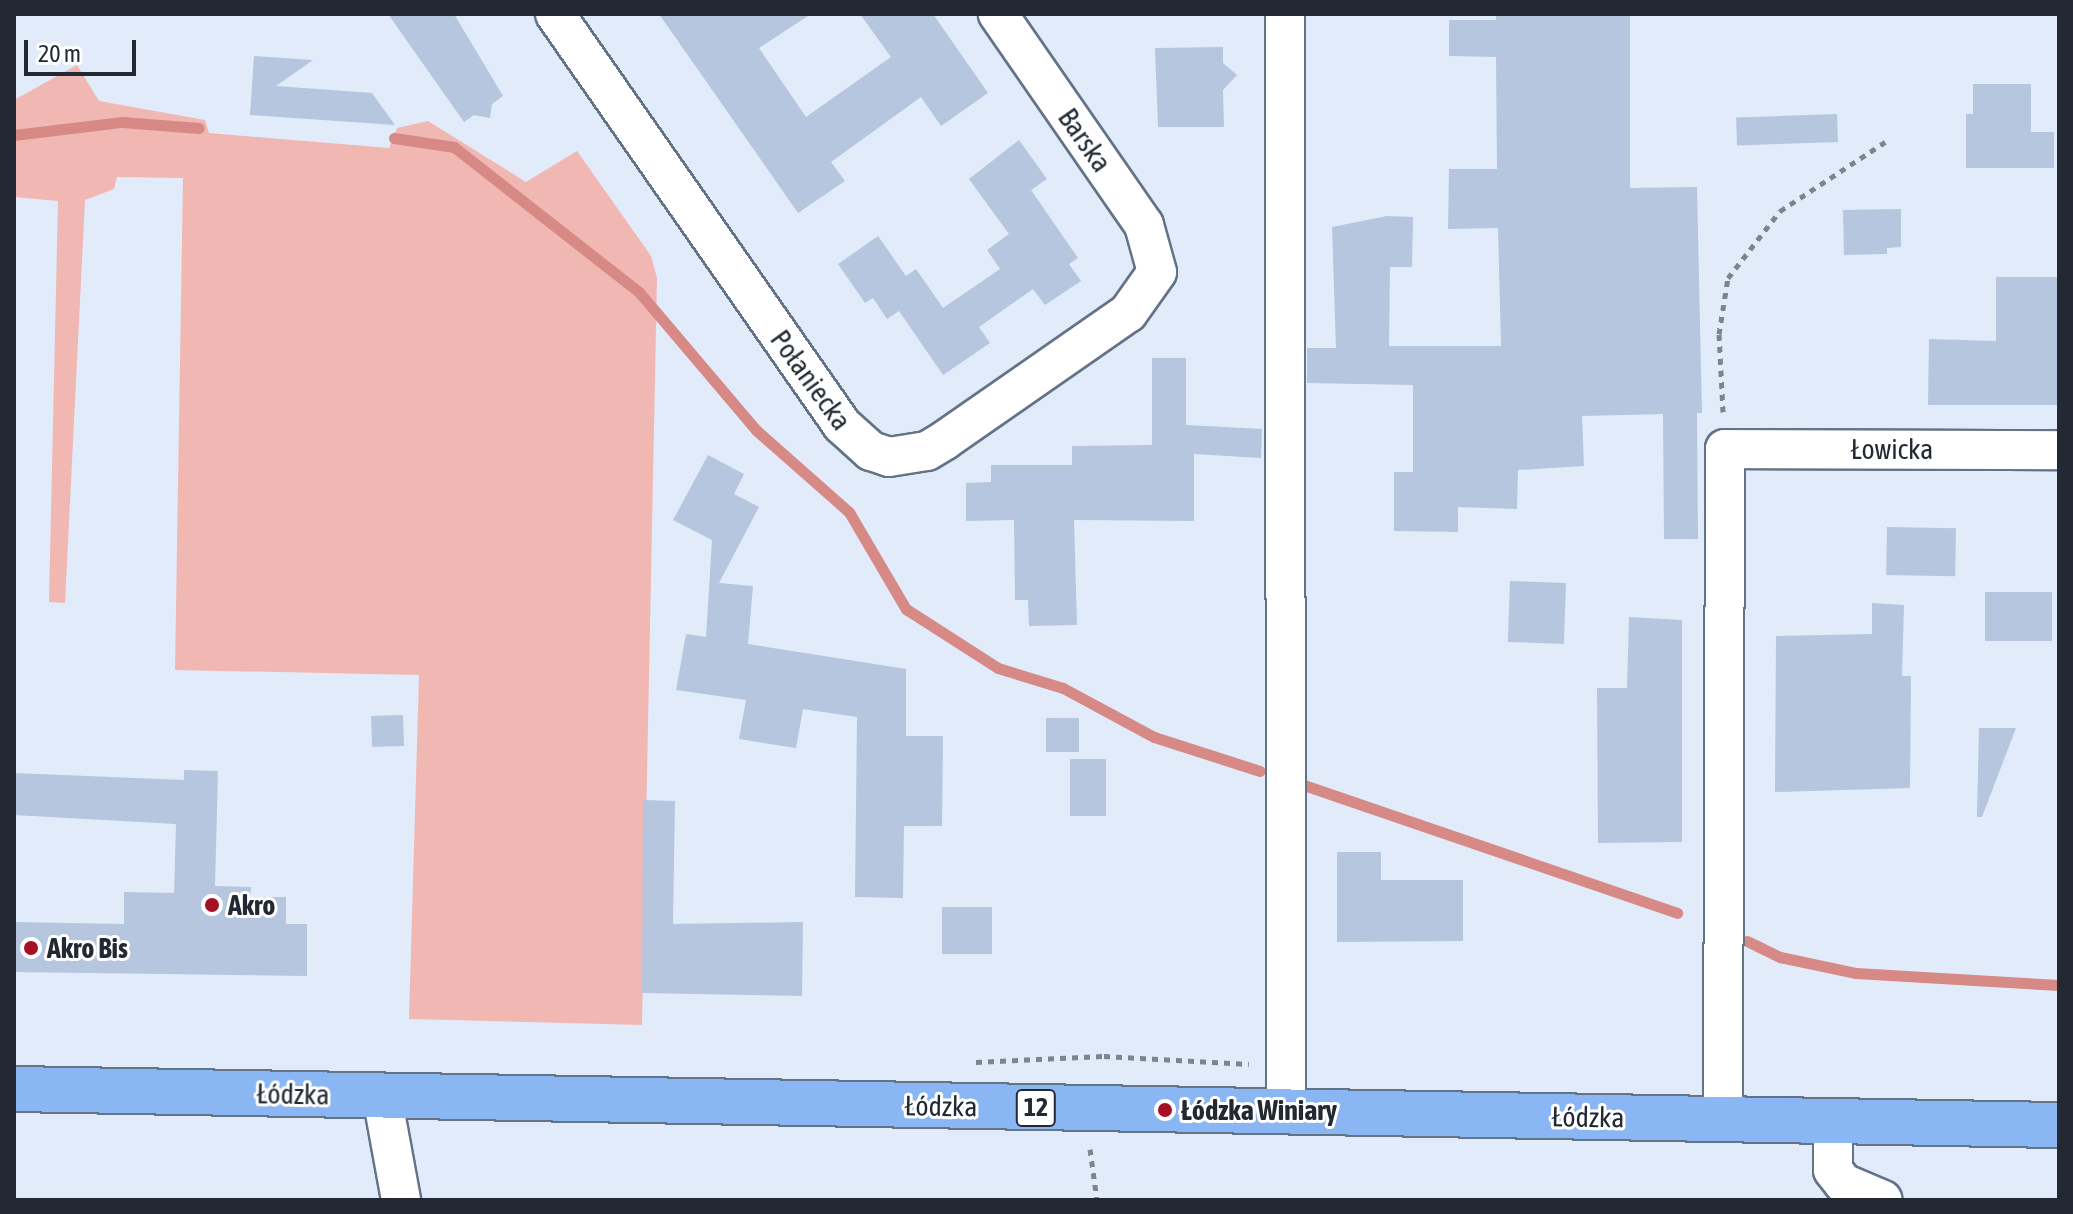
<!DOCTYPE html>
<meta charset="utf-8">
<style>
body{margin:0}
#map{position:relative;width:2073px;height:1214px;overflow:hidden;background:#e1ebfa;font-family:"Asap Condensed",sans-serif}
div>[style]{position:absolute}
[style*='--x']{left:calc(var(--x)*1px);top:calc(var(--y)*1px);width:calc(var(--w)*1px);rotate:calc(var(--a)*1deg)}
.green>*{inset:0;background:#f1b7b3}
.stream>*{height:11px;margin:-5.5px;padding:0 5.5px;transform-origin:5.5px;border-radius:5.5px;background:#d68985}
.building>*{inset:0;background:#b6c6de;transform-origin:0 0}
.path>*{height:5px;margin-top:-2.5px;transform-origin:0;background:repeating-linear-gradient(90deg,#7b8490 0 6px,transparent 0 12px)}
.roads{filter:drop-shadow(2px 0 #637388) drop-shadow(-2px 0 #637388) drop-shadow(0 2px #637388) drop-shadow(0 -2px #637388)}
.minor>*{height:38px;margin:-19px;padding:0 19px;transform-origin:19px;border-radius:19px;background:#fff}
.major>*{height:44px;margin:-22px;padding:0 22px;transform-origin:22px;border-radius:22px;background:#8ab7f4}
.dots>*{width:22px;height:22px;translate:-50% -50%;box-sizing:border-box;border:4px solid #fff;border-radius:50%}
span{translate:-50% -50%;white-space:nowrap;text-align:center;line-height:1.15;-webkit-text-stroke:6px #fff;paint-order:stroke}
.shield-label span{padding:2px 6px;background:#fff;border:2px solid;border-radius:6px;-webkit-text-stroke-width:0}
.shield-label{font-size:26px;color:#222932;font-weight:700}
.street-label{font-size:28px;color:#222932}
.poi-label{font-size:28px;color:#222932;font-weight:700}
.left{translate:0 -50%;text-align:left}
.frame{position:absolute;inset:0;border:16px solid #222932;pointer-events:none}
.scale{position:absolute;left:24px;top:40px;width:112px;height:36px;box-sizing:border-box;border:4px solid #222932;border-top:0;padding-left:10px;font-size:24px;line-height:28px;white-space:nowrap;color:#222932;-webkit-text-stroke:6px #fff;paint-order:stroke}
</style>
<div id="map">
<div class="green">
<div style="clip-path:polygon(77px 65px,99px 101px,205px 120px,209px 133px,389px 148px,397px 128px,428px 121px,526px 182px,577px 151px,651px 256px,657px 278px,642px 1025px,409px 1019px,419px 675px,175px 670px,183px 178px,117px 177px,114px 189px,85px 200px,65px 603px,49px 602px,58px 201px,14px 197px,14px 100px)"></div>
</div>
<div class="stream">
<div style="--x:14;--y:135;--w:109;--a:-6.9"></div>
<div style="--x:122;--y:122;--w:77;--a:4.5"></div>
<div style="--x:394;--y:138;--w:61;--a:8.5"></div>
<div style="--x:454;--y:147;--w:235;--a:38.1"></div>
<div style="--x:639;--y:292;--w:181;--a:49.7"></div>
<div style="--x:756;--y:430;--w:124;--a:41.4"></div>
<div style="--x:849;--y:512;--w:113;--a:59.6"></div>
<div style="--x:906;--y:609;--w:109;--a:32.7"></div>
<div style="--x:998;--y:668;--w:68;--a:17.1"></div>
<div style="--x:1063;--y:688;--w:103;--a:28.3"></div>
<div style="--x:1154;--y:737;--w:111;--a:17.8"></div>
<div style="--x:1295;--y:782;--w:404;--a:18.9"></div>
<div style="--x:1747;--y:941;--w:37;--a:26"></div>
<div style="--x:1780;--y:957;--w:78;--a:11.9"></div>
<div style="--x:1856;--y:973;--w:203;--a:3.4"></div>
</div>
<div class="building">
<div style="clip-path:polygon(388px 14px,454px 14px,503px 96px,492px 104px,490px 118px,474px 115px,464px 122px)"></div>
<div style="clip-path:polygon(659px 14px,811px 14px,759px 48px,806px 117px,891px 57px,860px 14px,933px 14px,988px 93px,941px 126px,921px 97px,831px 162px,845px 181px,798px 213px)"></div>
<div style="clip-path:polygon(1496px 14px,1630px 14px,1630px 188px,1697px 187px,1702px 413px,1697px 413px,1698px 539px,1664px 539px,1663px 414px,1582px 416px,1584px 466px,1518px 470px,1517px 509px,1458px 507px,1458px 532px,1394px 531px,1394px 472px,1413px 472px,1413px 385px,1307px 383px,1307px 348px,1336px 348px,1332px 227px,1387px 216px,1413px 217px,1412px 267px,1390px 267px,1389px 346px,1501px 346px,1498px 228px,1448px 229px,1449px 169px,1497px 169px,1496px 57px,1449px 56px,1449px 20px,1496px 20px)"></div>
<div style="clip-path:polygon(1223px 47px,1223px 63px,1237px 75px,1223px 90px,1224px 127px,1158px 127px,1155px 48px)"></div>
<div style="clip-path:polygon(254px 56px,313px 60px,276px 86px,372px 93px,395px 125px,250px 115px)"></div>
<div style="clip-path:polygon(1973px 84px,2031px 84px,2031px 132px,2054px 132px,2054px 168px,1966px 168px,1966px 114px,1973px 114px)"></div>
<div style="left:1837px;top:114px;width:28px;height:101px;rotate:88deg"></div>
<div style="clip-path:polygon(1019px 140px,1047px 179px,1031px 190px,1078px 258px,1069px 264px,1081px 281px,1045px 305px,1033px 289px,979px 327px,990px 343px,943px 375px,899px 311px,887px 319px,873px 298px,865px 303px,838px 264px,878px 236px,906px 276px,916px 269px,943px 308px,1000px 269px,987px 250px,1009px 234px,969px 179px)"></div>
<div style="clip-path:polygon(1901px 209px,1901px 247px,1887px 248px,1887px 254px,1844px 255px,1843px 210px)"></div>
<div style="clip-path:polygon(1996px 277px,2059px 277px,2059px 405px,1928px 405px,1929px 339px,1996px 341px)"></div>
<div style="clip-path:polygon(1152px 358px,1186px 358px,1186px 425px,1262px 429px,1261px 458px,1194px 454px,1194px 521px,1074px 520px,1077px 625px,1029px 626px,1028px 600px,1015px 600px,1014px 520px,966px 521px,966px 483px,991px 482px,991px 465px,1072px 465px,1072px 446px,1152px 445px)"></div>
<div style="clip-path:polygon(708px 455px,744px 474px,734px 494px,759px 507px,719px 583px,753px 586px,748px 644px,906px 669px,906px 736px,943px 736px,942px 826px,904px 826px,903px 898px,855px 897px,857px 717px,803px 709px,796px 748px,739px 739px,746px 700px,676px 690px,686px 634px,706px 637px,712px 540px,673px 520px)"></div>
<div style="left:1887px;top:527px;width:69px;height:48px;rotate:1deg"></div>
<div style="left:1510px;top:581px;width:56px;height:61px;rotate:2deg"></div>
<div style="left:1985px;top:592px;width:67px;height:49px"></div>
<div style="clip-path:polygon(1872px 603px,1904px 605px,1902px 676px,1911px 676px,1910px 788px,1775px 792px,1776px 636px,1872px 634px)"></div>
<div style="clip-path:polygon(1629px 617px,1682px 620px,1682px 842px,1598px 843px,1597px 688px,1627px 688px)"></div>
<div style="left:403px;top:715px;width:31px;height:32px;rotate:88deg"></div>
<div style="left:1046px;top:718px;width:33px;height:34px"></div>
<div style="clip-path:polygon(1979px 728px,2016px 728px,1982px 817px,1977px 817px)"></div>
<div style="left:1070px;top:759px;width:36px;height:57px"></div>
<div style="clip-path:polygon(184px 770px,218px 771px,215px 886px,251px 887px,250px 897px,286px 897px,286px 924px,307px 924px,307px 976px,14px 972px,14px 922px,124px 924px,124px 892px,174px 893px,176px 824px,14px 815px,14px 773px,184px 780px)"></div>
<div style="clip-path:polygon(643px 800px,675px 801px,673px 924px,803px 922px,802px 996px,642px 993px)"></div>
<div style="clip-path:polygon(1337px 852px,1381px 852px,1381px 880px,1463px 880px,1463px 941px,1337px 942px)"></div>
<div style="left:942px;top:907px;width:50px;height:47px"></div>
</div>
<div class="path">
<div style="--x:1723;--y:412;--w:78;--a:-92.9"></div>
<div style="--x:1719;--y:334;--w:57;--a:-80.9"></div>
<div style="--x:1728;--y:278;--w:85;--a:-52.2"></div>
<div style="--x:1780;--y:211;--w:126;--a:-33.3"></div>
<div style="--x:976;--y:1062;--w:128;--a:-2.7"></div>
<div style="--x:1104;--y:1056;--w:145;--a:3.2"></div>
<div style="--x:1090;--y:1149;--w:51;--a:82.2"></div>
</div>
<div class="roads">
<div class="minor">
<div style="--x:555;--y:14;--w:501;--a:55.07"></div>
<div style="--x:842;--y:425;--w:39;--a:42"></div>
<div style="--x:871;--y:451;--w:19;--a:18"></div>
<div style="--x:889;--y:457;--w:38;--a:-9"></div>
<div style="--x:927;--y:451;--w:21;--a:-31"></div>
<div style="--x:945;--y:440;--w:223;--a:-34.8"></div>
<div style="--x:1128;--y:313;--w:50;--a:-54.7"></div>
<div style="--x:1157;--y:272;--w:49;--a:-105.5"></div>
<div style="--x:1144;--y:225;--w:257;--a:-124.7"></div>
<div style="--x:1285;--y:14;--w:1098;--a:89.95"></div>
<div style="--x:382;--y:1096;--w:106;--a:79.6"></div>
<div style="--x:1723;--y:1119;--w:670;--a:-89.83"></div>
<div style="--x:1725;--y:449;--w:334;--a:0.2"></div>
<div style="--x:1833;--y:1121;--w:49;--a:90"></div>
<div style="--x:1833;--y:1170;--w:16;--a:52"></div>
<div style="--x:1843;--y:1183;--w:43;--a:23"></div>
</div>
<div class="major">
<div style="--x:14;--y:1089;--w:2045;--a:1.01"></div>
</div>
</div>
<div class="dots">
<div style="left:212px;top:905px;background:#a70f25"></div>
<div style="left:31px;top:948px;background:#a70f25"></div>
<div style="left:1165px;top:1110px;background:#a70f25"></div>
</div>
<div class="shield-label">
<span style="left:1036px;top:1108px">12</span>
</div>
<div class="street-label">
<span style="left:1085px;top:140px;rotate:55deg">Barska</span>
<span style="left:811px;top:380px;rotate:54deg">Połaniecka</span>
<span style="left:1892px;top:449px">Łowicka</span>
<span style="left:293px;top:1094px;rotate:1deg">Łódzka</span>
<span style="left:941px;top:1106px;rotate:1deg">Łódzka</span>
<span style="left:1588px;top:1117px;rotate:1deg">Łódzka</span>
</div>
<div class="poi-label">
<span class="left" style="left:228px;top:905px">Akro</span>
<span class="left" style="left:47px;top:948px">Akro Bis</span>
<span class="left" style="left:1181px;top:1110px">Łódzka Winiary</span>
</div>
<div class="frame"></div>
<div class="scale">20 m</div>
</div>
